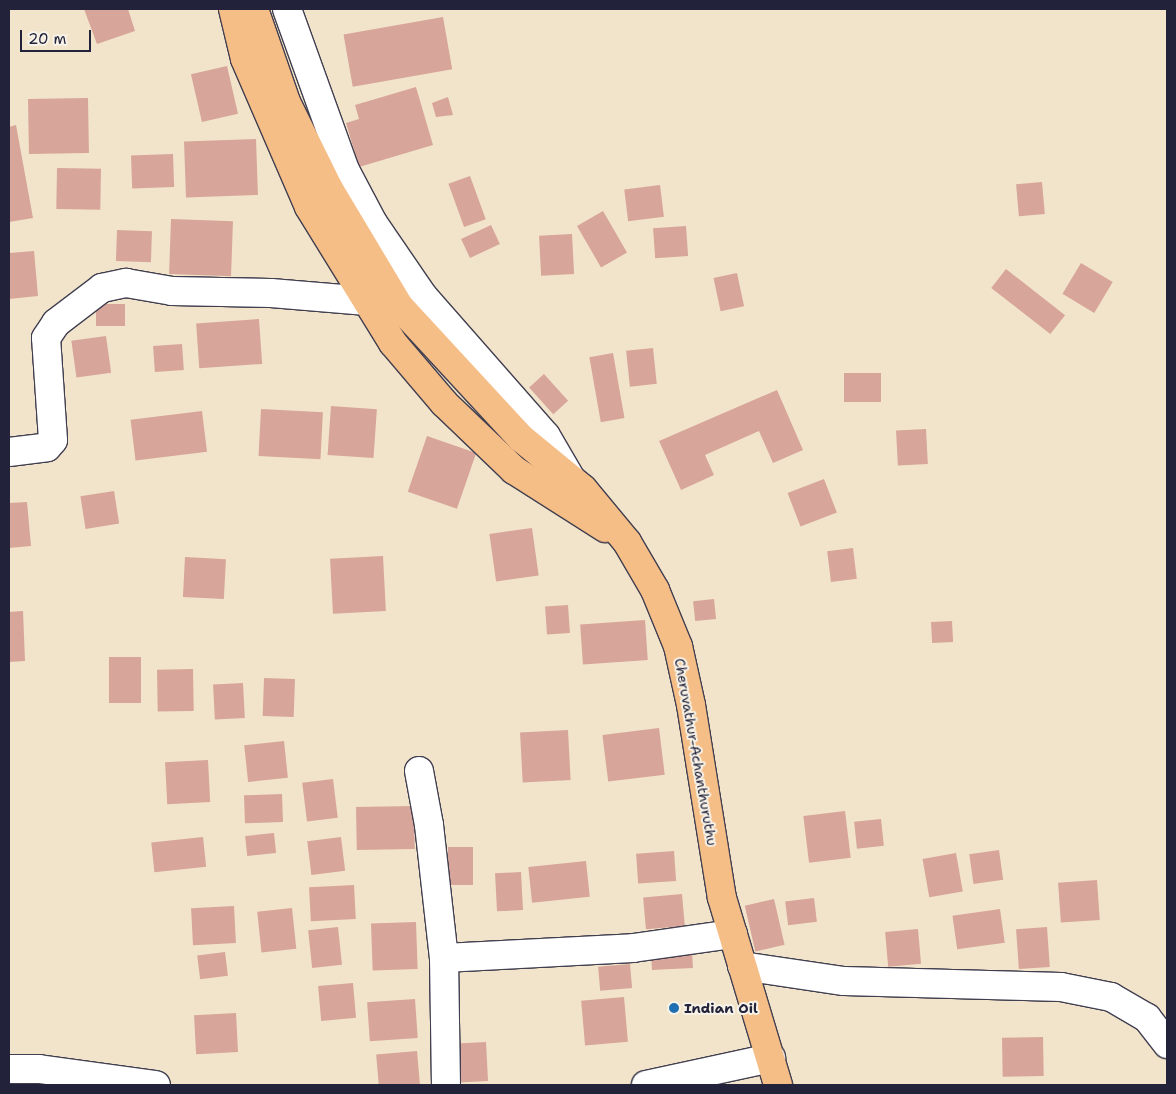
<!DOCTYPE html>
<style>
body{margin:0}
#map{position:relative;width:1176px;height:1094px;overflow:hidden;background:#f2e4ca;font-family:"Shantell Sans",sans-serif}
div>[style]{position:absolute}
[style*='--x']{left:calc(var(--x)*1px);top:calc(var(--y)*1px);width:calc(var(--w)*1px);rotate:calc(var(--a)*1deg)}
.building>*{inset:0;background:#d7a59a;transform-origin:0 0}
.roads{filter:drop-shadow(1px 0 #413f50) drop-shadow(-1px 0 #413f50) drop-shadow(0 1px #413f50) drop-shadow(0 -1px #413f50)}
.minor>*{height:28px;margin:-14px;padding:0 14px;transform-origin:14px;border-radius:14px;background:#fff}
.major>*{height:28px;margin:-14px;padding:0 14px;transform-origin:14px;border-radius:14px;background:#f6be87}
.dots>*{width:14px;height:14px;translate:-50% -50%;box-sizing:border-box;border:2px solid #f7f3e8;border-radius:50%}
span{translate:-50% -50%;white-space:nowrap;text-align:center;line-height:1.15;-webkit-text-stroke:4px #f7f3e8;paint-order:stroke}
.street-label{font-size:14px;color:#22223b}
.poi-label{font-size:14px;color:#22223b;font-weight:700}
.left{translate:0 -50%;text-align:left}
.frame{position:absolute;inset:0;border:10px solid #22223b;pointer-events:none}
.scale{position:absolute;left:20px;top:30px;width:71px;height:22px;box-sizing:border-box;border:2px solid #22223b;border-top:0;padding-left:6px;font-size:15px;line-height:18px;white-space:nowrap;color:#22223b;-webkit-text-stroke:4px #f7f3e8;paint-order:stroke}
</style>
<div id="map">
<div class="building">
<div style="clip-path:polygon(84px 9px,128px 9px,135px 31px,97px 44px)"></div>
<div style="left:443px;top:17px;width:53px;height:101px;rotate:80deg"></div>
<div style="left:227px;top:66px;width:49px;height:37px;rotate:77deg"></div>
<div style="clip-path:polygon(416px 87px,433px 145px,359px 167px,346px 123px,359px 119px,355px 105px)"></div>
<div style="clip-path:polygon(448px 97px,453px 115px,436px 117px,432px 103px)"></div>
<div style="left:88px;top:98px;width:55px;height:60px;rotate:89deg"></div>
<div style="clip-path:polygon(16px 125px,33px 218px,9px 222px,9px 127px)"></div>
<div style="left:256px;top:139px;width:56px;height:72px;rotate:88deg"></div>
<div style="left:173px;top:154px;width:33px;height:42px;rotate:88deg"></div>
<div style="left:57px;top:168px;width:44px;height:41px;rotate:1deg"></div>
<div style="left:470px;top:176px;width:46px;height:23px;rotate:70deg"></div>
<div style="left:1042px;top:182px;width:32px;height:26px;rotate:85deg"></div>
<div style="left:660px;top:185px;width:32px;height:36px;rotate:83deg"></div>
<div style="left:603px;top:211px;width:48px;height:30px;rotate:60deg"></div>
<div style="left:171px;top:219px;width:62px;height:55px;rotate:2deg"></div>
<div style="left:491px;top:225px;width:21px;height:33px;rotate:65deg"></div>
<div style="left:686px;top:226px;width:30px;height:33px;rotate:86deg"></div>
<div style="left:117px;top:230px;width:35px;height:31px;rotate:2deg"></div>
<div style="left:572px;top:234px;width:40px;height:33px;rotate:87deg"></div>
<div style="clip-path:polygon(34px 251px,38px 296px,9px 299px,9px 253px)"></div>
<div style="left:1081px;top:263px;width:37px;height:36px;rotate:31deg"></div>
<div style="left:1006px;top:269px;width:75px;height:24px;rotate:38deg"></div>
<div style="left:737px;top:273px;width:34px;height:24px;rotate:78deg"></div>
<div style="left:96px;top:304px;width:29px;height:22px"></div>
<div style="left:259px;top:319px;width:45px;height:63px;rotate:86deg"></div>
<div style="left:106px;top:336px;width:37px;height:35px;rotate:82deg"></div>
<div style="left:182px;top:344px;width:26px;height:29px;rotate:86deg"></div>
<div style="left:653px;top:348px;width:36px;height:27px;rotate:84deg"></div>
<div style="left:613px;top:353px;width:66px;height:24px;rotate:80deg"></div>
<div style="left:844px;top:373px;width:37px;height:29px"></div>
<div style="left:544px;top:374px;width:36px;height:20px;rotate:48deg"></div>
<div style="clip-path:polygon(777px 390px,803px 450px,773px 463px,759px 431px,705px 455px,714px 475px,681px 490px,659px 441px)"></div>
<div style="left:331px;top:406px;width:46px;height:49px;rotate:4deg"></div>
<div style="left:261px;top:409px;width:62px;height:47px;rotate:3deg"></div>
<div style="left:202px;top:411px;width:41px;height:72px;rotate:83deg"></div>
<div style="left:926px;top:429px;width:35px;height:30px;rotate:87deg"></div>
<div style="left:427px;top:436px;width:52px;height:59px;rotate:19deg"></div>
<div style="left:824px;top:479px;width:36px;height:39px;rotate:69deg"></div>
<div style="left:114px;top:491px;width:33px;height:34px;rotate:81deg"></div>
<div style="clip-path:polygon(27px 502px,31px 546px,9px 548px,9px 503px)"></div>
<div style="left:532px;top:528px;width:48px;height:43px;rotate:82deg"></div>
<div style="left:853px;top:548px;width:31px;height:26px;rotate:83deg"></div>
<div style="left:383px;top:556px;width:55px;height:53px;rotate:87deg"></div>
<div style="left:185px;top:557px;width:41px;height:40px;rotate:3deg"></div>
<div style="left:714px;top:599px;width:20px;height:21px;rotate:84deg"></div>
<div style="left:568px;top:605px;width:28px;height:23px;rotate:86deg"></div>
<div style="clip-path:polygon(23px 611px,25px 661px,9px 662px,9px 612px)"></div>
<div style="left:645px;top:620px;width:40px;height:65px;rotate:86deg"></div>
<div style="left:952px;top:621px;width:21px;height:21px;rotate:87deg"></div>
<div style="left:109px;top:657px;width:32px;height:46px"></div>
<div style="left:193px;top:669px;width:42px;height:36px;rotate:89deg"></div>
<div style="left:264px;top:678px;width:31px;height:38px;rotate:2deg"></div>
<div style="left:243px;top:683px;width:35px;height:30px;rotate:87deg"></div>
<div style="left:659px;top:728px;width:47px;height:57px;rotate:83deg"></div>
<div style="left:568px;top:730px;width:50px;height:48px;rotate:87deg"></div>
<div style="left:284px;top:741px;width:37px;height:40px;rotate:84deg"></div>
<div style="left:208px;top:760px;width:42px;height:43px;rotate:87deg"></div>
<div style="left:333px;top:779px;width:39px;height:31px;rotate:83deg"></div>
<div style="left:282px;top:794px;width:28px;height:38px;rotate:88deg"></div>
<div style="left:414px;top:806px;width:43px;height:58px;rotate:89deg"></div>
<div style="left:845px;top:811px;width:47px;height:42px;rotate:83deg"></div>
<div style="left:881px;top:819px;width:27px;height:27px;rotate:84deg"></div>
<div style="left:274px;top:833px;width:20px;height:29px;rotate:84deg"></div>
<div style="left:203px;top:837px;width:30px;height:52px;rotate:84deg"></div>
<div style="left:341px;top:837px;width:34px;height:34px;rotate:83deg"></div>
<div style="left:448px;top:847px;width:25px;height:38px"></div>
<div style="left:999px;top:850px;width:30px;height:30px;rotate:82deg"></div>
<div style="left:674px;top:851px;width:30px;height:38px;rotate:86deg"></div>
<div style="left:956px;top:853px;width:39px;height:34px;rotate:80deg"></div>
<div style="left:586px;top:861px;width:36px;height:58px;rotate:84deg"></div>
<div style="left:521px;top:872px;width:38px;height:26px;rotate:87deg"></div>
<div style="left:1097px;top:880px;width:40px;height:39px;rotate:86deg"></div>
<div style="left:354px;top:885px;width:34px;height:45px;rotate:87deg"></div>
<div style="left:682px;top:894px;width:32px;height:39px;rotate:85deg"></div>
<div style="left:814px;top:898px;width:24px;height:29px;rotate:83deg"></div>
<div style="left:774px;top:899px;width:47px;height:30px;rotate:77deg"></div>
<div style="left:234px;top:906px;width:37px;height:43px;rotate:87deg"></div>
<div style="left:292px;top:908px;width:41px;height:35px;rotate:84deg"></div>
<div style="left:1000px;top:909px;width:34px;height:48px;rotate:82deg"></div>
<div style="left:416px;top:922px;width:47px;height:45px;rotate:88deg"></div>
<div style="left:338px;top:927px;width:38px;height:30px;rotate:84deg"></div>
<div style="left:1047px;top:927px;width:40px;height:31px;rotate:86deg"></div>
<div style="left:918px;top:929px;width:35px;height:33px;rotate:85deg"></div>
<div style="left:692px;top:950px;width:18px;height:41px;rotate:87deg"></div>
<div style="left:225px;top:952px;width:24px;height:28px;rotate:83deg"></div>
<div style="left:630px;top:964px;width:24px;height:32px;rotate:85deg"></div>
<div style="left:353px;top:983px;width:35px;height:35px;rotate:85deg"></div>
<div style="left:624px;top:997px;width:45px;height:43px;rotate:85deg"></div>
<div style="left:415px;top:999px;width:39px;height:48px;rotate:86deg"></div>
<div style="left:236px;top:1013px;width:39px;height:42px;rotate:87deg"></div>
<div style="left:1043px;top:1037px;width:39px;height:41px;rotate:89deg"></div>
<div style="left:486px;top:1042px;width:39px;height:34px;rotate:87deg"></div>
<div style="left:417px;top:1051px;width:34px;height:41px;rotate:85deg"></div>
</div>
<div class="roads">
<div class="minor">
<div style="--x:287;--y:9;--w:171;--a:70.2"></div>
<div style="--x:345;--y:170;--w:60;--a:62.2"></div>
<div style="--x:373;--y:223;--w:88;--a:55.6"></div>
<div style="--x:423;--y:296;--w:186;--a:48.7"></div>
<div style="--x:546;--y:436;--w:48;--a:59.7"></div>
<div style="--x:9;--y:452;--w:38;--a:-7"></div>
<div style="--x:47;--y:447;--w:9;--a:-49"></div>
<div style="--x:53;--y:440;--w:102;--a:-93.9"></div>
<div style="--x:46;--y:338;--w:18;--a:-56"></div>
<div style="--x:56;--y:323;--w:58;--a:-37.3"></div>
<div style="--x:102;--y:288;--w:25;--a:-12"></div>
<div style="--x:126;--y:283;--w:47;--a:9.9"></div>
<div style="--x:172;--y:291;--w:99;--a:1.2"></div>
<div style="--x:271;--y:293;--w:96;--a:4.8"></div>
<div style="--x:419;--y:771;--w:55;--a:79.5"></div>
<div style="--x:429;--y:825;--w:134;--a:83.6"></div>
<div style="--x:444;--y:958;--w:189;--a:-3"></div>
<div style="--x:633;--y:948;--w:101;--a:-8"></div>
<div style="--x:444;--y:958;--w:127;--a:89.1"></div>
<div style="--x:742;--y:966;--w:103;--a:8.4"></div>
<div style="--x:844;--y:981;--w:217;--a:1.6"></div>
<div style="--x:1061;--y:987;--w:51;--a:11.3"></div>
<div style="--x:1111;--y:997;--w:42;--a:30.3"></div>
<div style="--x:1147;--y:1018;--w:33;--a:52"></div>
<div style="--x:9;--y:1069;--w:30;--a:0"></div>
<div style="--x:39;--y:1069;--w:118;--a:7.8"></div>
<div style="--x:646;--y:1085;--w:128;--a:-12.2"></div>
</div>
<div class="major">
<div style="--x:233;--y:9;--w:51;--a:76.5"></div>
<div style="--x:245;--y:59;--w:161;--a:66.6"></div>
<div style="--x:309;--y:207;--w:160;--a:58.3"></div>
<div style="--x:393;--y:343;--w:79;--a:49.6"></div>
<div style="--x:444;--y:403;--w:97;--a:43.7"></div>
<div style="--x:514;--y:470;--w:108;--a:32.5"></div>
<div style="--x:254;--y:9;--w:98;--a:71"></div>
<div style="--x:286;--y:102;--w:97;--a:63.7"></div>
<div style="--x:329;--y:189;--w:136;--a:59.1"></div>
<div style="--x:399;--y:306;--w:180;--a:47.3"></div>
<div style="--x:521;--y:438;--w:80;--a:39.4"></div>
<div style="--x:583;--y:489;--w:69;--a:50.3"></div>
<div style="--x:627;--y:542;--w:56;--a:59.7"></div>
<div style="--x:655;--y:590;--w:61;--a:67.7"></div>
<div style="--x:678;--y:646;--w:60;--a:77.6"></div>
<div style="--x:691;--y:705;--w:195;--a:80.9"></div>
<div style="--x:722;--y:898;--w:195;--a:73.3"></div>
</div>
</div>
<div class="dots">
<div style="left:674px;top:1008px;background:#1f6fb2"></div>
</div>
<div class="street-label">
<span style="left:696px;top:752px;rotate:80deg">Cheruvathur-Achanthuruthu</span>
</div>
<div class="poi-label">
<span class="left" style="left:684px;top:1008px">Indian Oil</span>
</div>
<div class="frame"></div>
<div class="scale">20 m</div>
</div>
